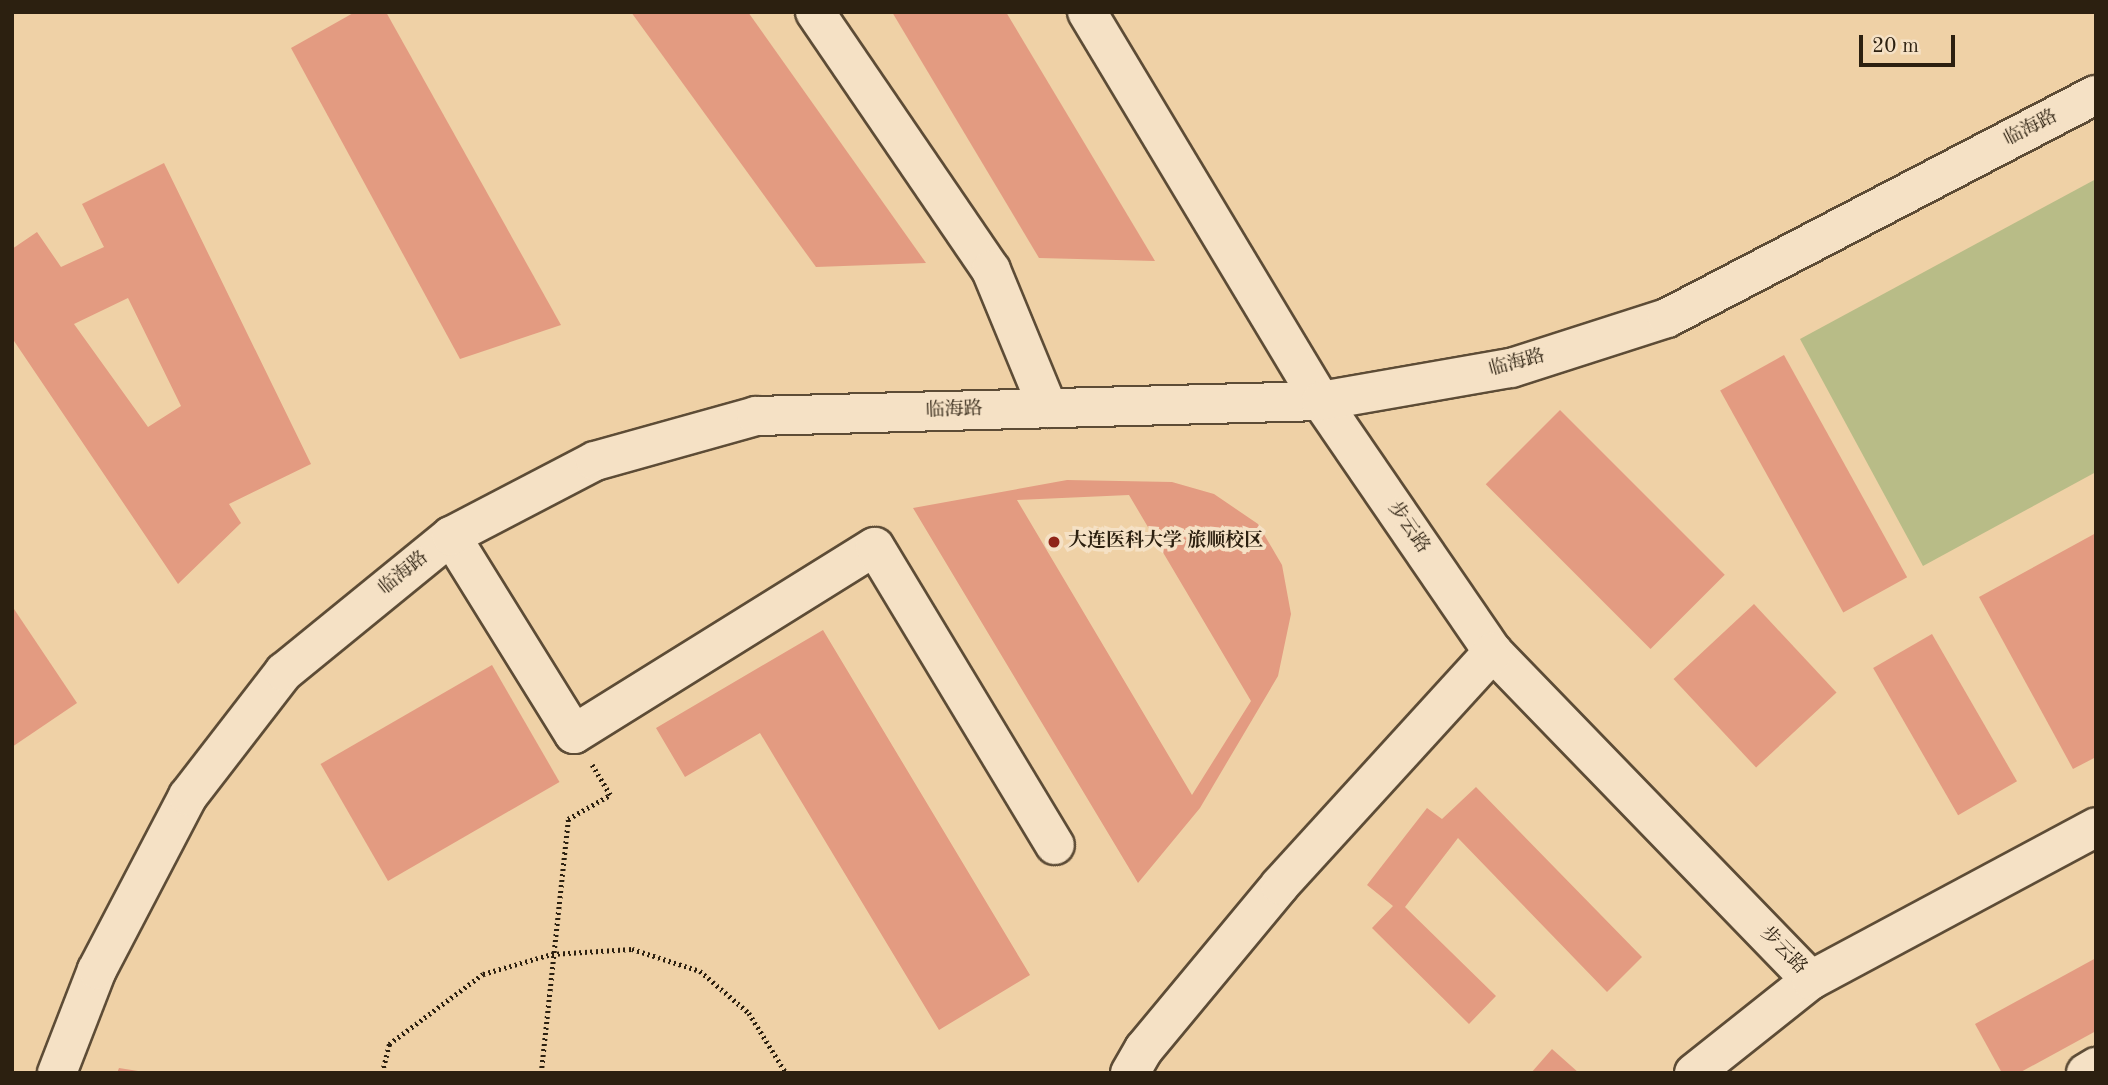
<!DOCTYPE html>
<meta charset="utf-8">
<style>
body{margin:0}
#map{position:relative;width:2108px;height:1085px;overflow:hidden;background:#efd1a6;font-family:"Old Standard TT","Noto Serif SC",serif}
div>[style]{position:absolute}
[style*='--x']{left:calc(var(--x)*1px);top:calc(var(--y)*1px);width:calc(var(--w)*1px);rotate:calc(var(--a)*1deg)}
.green>*{inset:0;background:#b8bc87}
.building>*{inset:0;background:#e39b81;transform-origin:0 0}
.path>*{height:4.5px;margin-top:-2.25px;transform-origin:0;background:repeating-linear-gradient(90deg,#2c2010 0 2px,transparent 0 5.5px)}
.roads{filter:drop-shadow(2px 0 #5d4c36) drop-shadow(-2px 0 #5d4c36) drop-shadow(0 2px #5d4c36) drop-shadow(0 -2px #5d4c36)}
.street>*{height:38px;margin:-19px;padding:0 19px;transform-origin:19px;border-radius:19px;background:#f5e1c5}
.dots>*{width:19px;height:19px;translate:-50% -50%;box-sizing:border-box;border:4px solid #f5e1c5;border-radius:50%}
span{translate:-50% -50%;white-space:nowrap;text-align:center;line-height:1.15;-webkit-text-stroke:7px #f5e1c5;paint-order:stroke}
.street-label{font-size:19px;color:#2c2010}
.poi-label{font-size:19px;color:#2c2010;font-weight:700}
.left{translate:0 -50%;text-align:left}
.frame{position:absolute;inset:0;border:14px solid #2c2010;pointer-events:none}
.scale{position:absolute;left:1859px;top:35px;width:96px;height:32px;box-sizing:border-box;border:4px solid #2c2010;border-top:0;padding-left:9px;font-size:21px;line-height:24px;white-space:nowrap;color:#2c2010;-webkit-text-stroke:5px #f5e1c5;paint-order:stroke}
</style>
<div id="map">
<div class="green">
<div style="clip-path:polygon(2096px 179px,2096px 472px,1923px 566px,1800px 339px)"></div>
</div>
<div class="building">
<div style="clip-path:polygon(355px 12px,386px 12px,561px 325px,460px 359px,291px 48px)"></div>
<div style="clip-path:polygon(631px 12px,748px 12px,926px 263px,816px 267px)"></div>
<div style="clip-path:polygon(892px 12px,1006px 12px,1155px 261px,1039px 258px)"></div>
<div style="clip-path:polygon(evenodd,164px 163px,311px 464px,229px 504px,241px 523px,178px 584px,12px 338px,12px 249px,37px 232px,61px 267px,104px 247px,82px 204px,164px 163px,128px 298px,181px 406px,148px 427px,74px 324px,128px 298px)"></div>
<div style="left:1784px;top:355px;width:254px;height:73px;rotate:61deg"></div>
<div style="left:1560px;top:410px;width:233px;height:105px;rotate:45deg"></div>
<div style="clip-path:polygon(evenodd,1067px 480px,1172px 482px,1214px 494px,1258px 524px,1282px 565px,1291px 614px,1278px 676px,1200px 808px,1138px 883px,913px 508px,1067px 480px,1129px 495px,1251px 701px,1192px 795px,1017px 500px,1129px 495px)"></div>
<div style="clip-path:polygon(2096px 533px,2096px 757px,2073px 769px,1979px 597px)"></div>
<div style="left:1754px;top:604px;width:121px;height:110px;rotate:47deg"></div>
<div style="clip-path:polygon(12px 606px,77px 703px,12px 747px)"></div>
<div style="clip-path:polygon(823px 630px,1030px 975px,939px 1030px,760px 733px,685px 777px,656px 728px)"></div>
<div style="left:1932px;top:634px;width:170px;height:68px;rotate:60deg"></div>
<div style="left:492px;top:665px;width:135px;height:198px;rotate:60deg"></div>
<div style="clip-path:polygon(1476px 787px,1642px 957px,1607px 992px,1458px 838px,1405px 907px,1496px 996px,1469px 1024px,1372px 928px,1393px 906px,1367px 885px,1427px 808px,1442px 819px)"></div>
<div style="clip-path:polygon(2096px 958px,2096px 1031px,2019px 1073px,2002px 1073px,1975px 1024px)"></div>
<div style="clip-path:polygon(1552px 1049px,1579px 1073px,1531px 1073px)"></div>
<div style="clip-path:polygon(119px 1068px,138px 1071px,138px 1073px,117px 1073px)"></div>
</div>
<div class="path">
<div style="--x:382;--y:1073;--w:30;--a:-76"></div>
<div style="--x:389;--y:1044;--w:117;--a:-36.7"></div>
<div style="--x:483;--y:974;--w:72;--a:-16.2"></div>
<div style="--x:552;--y:954;--w:80;--a:-3.6"></div>
<div style="--x:632;--y:949;--w:71;--a:17.9"></div>
<div style="--x:700;--y:971;--w:65;--a:40.6"></div>
<div style="--x:749;--y:1013;--w:70;--a:58.3"></div>
<div style="--x:541;--y:1073;--w:255;--a:-83.9"></div>
<div style="--x:568;--y:819;--w:48;--a:-29.7"></div>
<div style="--x:610;--y:795;--w:35;--a:-121"></div>
</div>
<div class="roads">
<div class="street">
<div style="--x:815;--y:12;--w:312;--a:55.7"></div>
<div style="--x:991;--y:270;--w:149;--a:67.6"></div>
<div style="--x:1087;--y:12;--w:454;--a:59"></div>
<div style="--x:1321;--y:401;--w:304;--a:55.6"></div>
<div style="--x:1493;--y:652;--w:457;--a:45.9"></div>
<div style="--x:451;--y:536;--w:233;--a:58.2"></div>
<div style="--x:574;--y:734;--w:354;--a:-31.9"></div>
<div style="--x:875;--y:547;--w:348;--a:58.9"></div>
<div style="--x:57;--y:1073;--w:110;--a:-68.8"></div>
<div style="--x:97;--y:970;--w:196;--a:-62.4"></div>
<div style="--x:188;--y:796;--w:157;--a:-52.3"></div>
<div style="--x:284;--y:672;--w:215;--a:-39.2"></div>
<div style="--x:451;--y:536;--w:162;--a:-27.5"></div>
<div style="--x:595;--y:461;--w:167;--a:-15.6"></div>
<div style="--x:756;--y:416;--w:565;--a:-1.52"></div>
<div style="--x:1321;--y:401;--w:193;--a:-9.9"></div>
<div style="--x:1511;--y:368;--w:164;--a:-17.8"></div>
<div style="--x:1667;--y:318;--w:483;--a:-27.5"></div>
<div style="--x:1130;--y:1073;--w:28;--a:-60"></div>
<div style="--x:1144;--y:1049;--w:213;--a:-50.3"></div>
<div style="--x:1280;--y:885;--w:316;--a:-47.6"></div>
<div style="--x:1694;--y:1073;--w:149;--a:-38.5"></div>
<div style="--x:1811;--y:980;--w:323;--a:-28.2"></div>
<div style="--x:2086;--y:1073;--w:12;--a:-31"></div>
</div>
</div>
<div class="dots">
<div style="left:1054px;top:542px;background:#8f2418"></div>
</div>
<div class="street-label">
<span style="left:2031px;top:129px;rotate:-27deg">临海路</span>
<span style="left:1517px;top:364px;rotate:-15deg">临海路</span>
<span style="left:954px;top:411px;rotate:-2deg">临海路</span>
<span style="left:1408px;top:528px;rotate:56deg">步云路</span>
<span style="left:404px;top:574px;rotate:-39deg">临海路</span>
<span style="left:1783px;top:951px;rotate:46deg">步云路</span>
</div>
<div class="poi-label">
<span class="left" style="left:1068px;top:542px">大连医科大学 旅顺校区</span>
</div>
<div class="frame"></div>
<div class="scale">20 m</div>
</div>
